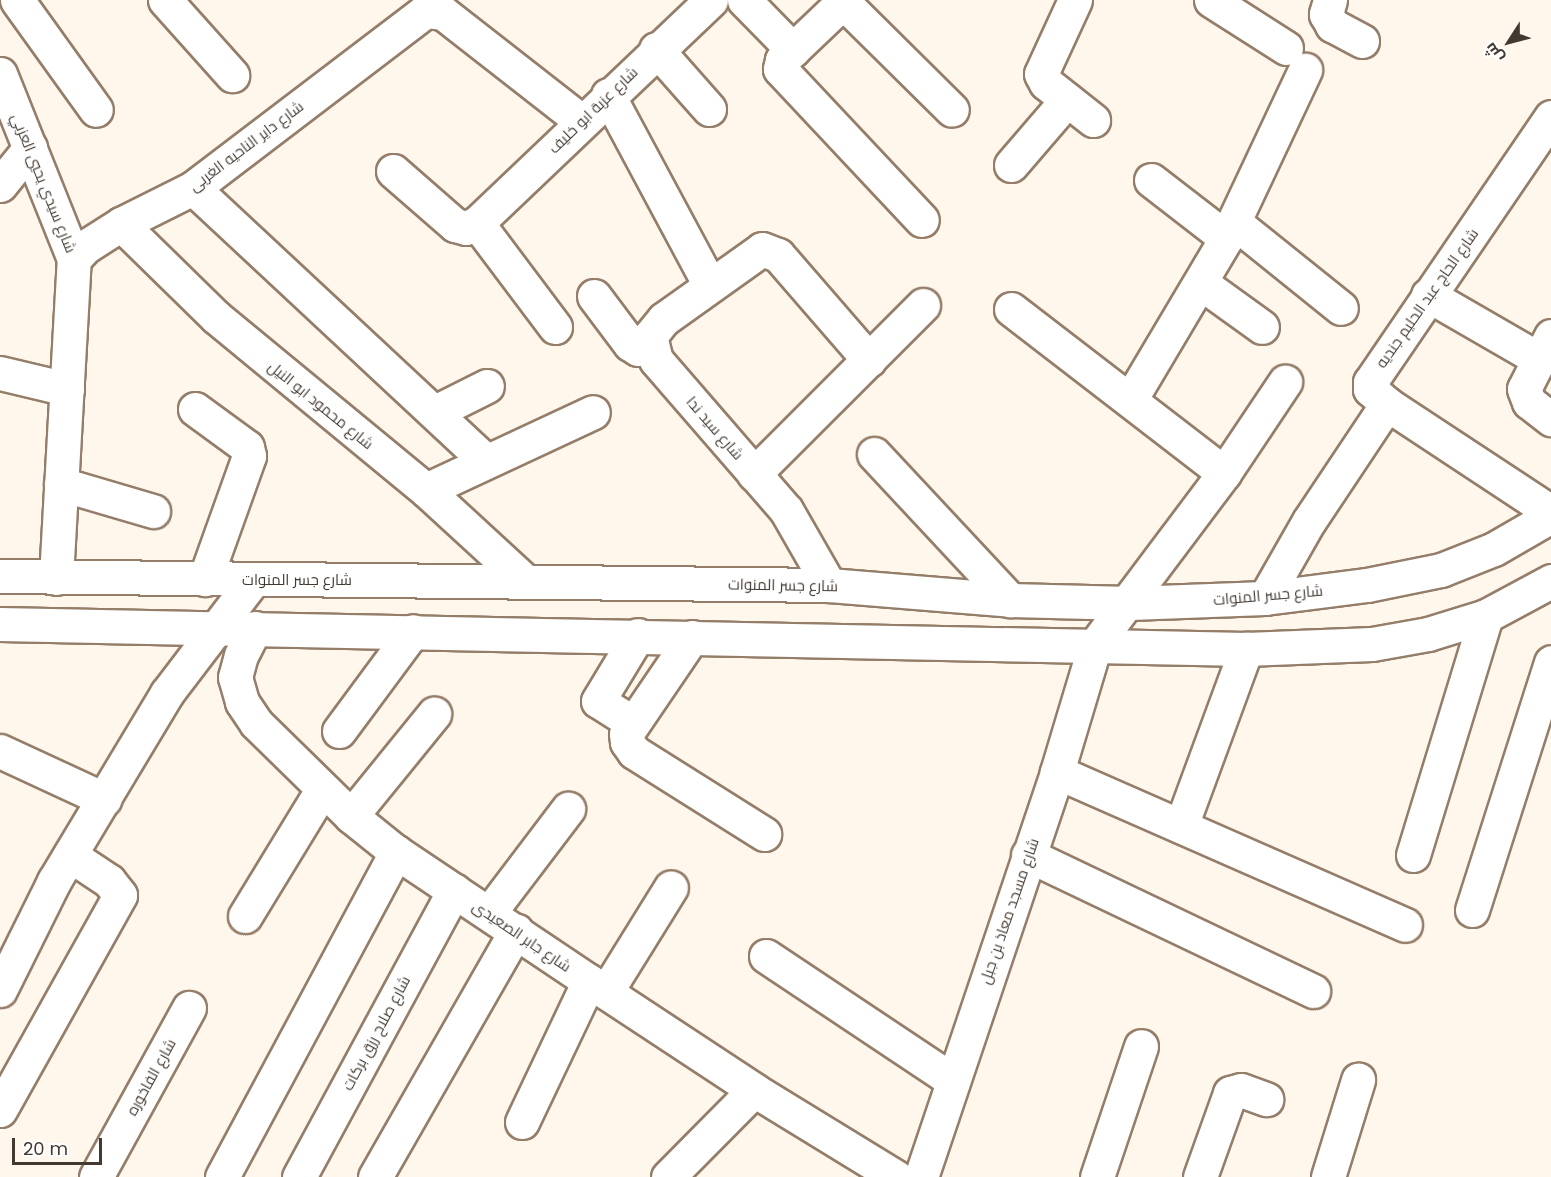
<!DOCTYPE html>
<meta charset="utf-8">
<style>
body{margin:0}
#map{position:relative;width:1551px;height:1177px;overflow:hidden;background:#fff6ec;font-family:Poppins,Cairo,sans-serif}
div>[style]{position:absolute}
[style*='--x']{left:calc(var(--x)*1px);top:calc(var(--y)*1px);width:calc(var(--w)*1px);rotate:calc(var(--a)*1deg)}
.roads{filter:drop-shadow(2px 0 #947e69) drop-shadow(-2px 0 #947e69) drop-shadow(0 2px #947e69) drop-shadow(0 -2px #947e69)}
.street>*{height:33px;margin:-16.5px;padding:0 16.5px;transform-origin:16.5px;border-radius:16.5px;background:#fff}
.secondary>*{height:33px;margin:-16.5px;padding:0 16.5px;transform-origin:16.5px;border-radius:16.5px;background:#fff}
span{translate:-50% -50%;white-space:nowrap;text-align:center;line-height:1.15;-webkit-text-stroke:4.5px #fff;paint-order:stroke}
.street-label{font-size:15px;color:#423930}
.north{position:absolute;left:1479px;top:12px;width:60px;height:60px;-webkit-text-stroke:4px #fff;paint-order:stroke;rotate:234deg;font-size:16px;font-weight:700;line-height:24px;text-align:center;color:#423930}
.north::after{content:'';display:block;margin:auto;width:21px;height:27px;background:#423930;clip-path:polygon(50% 0,100% 100%,50% 72%,0 100%)}
.scale{position:absolute;left:12px;top:1138px;width:90px;height:27px;box-sizing:border-box;border:3px solid #423930;border-top:0;padding-left:8px;font-size:18px;line-height:21px;white-space:nowrap;color:#423930;-webkit-text-stroke:4px #fff;paint-order:stroke}
</style>
<div id="map">
<div class="roads">
<div class="street">
<div style="--x:17;--y:0;--w:135;--a:54.3"></div>
<div style="--x:165;--y:0;--w:101;--a:48.2"></div>
<div style="--x:744;--y:0;--w:70;--a:45.6"></div>
<div style="--x:845;--y:0;--w:87;--a:136.4"></div>
<div style="--x:782;--y:60;--w:9;--a:103"></div>
<div style="--x:780;--y:69;--w:207;--a:46.8"></div>
<div style="--x:1075;--y:0;--w:81;--a:114.7"></div>
<div style="--x:1041;--y:74;--w:10;--a:61"></div>
<div style="--x:1046;--y:83;--w:60;--a:38.2"></div>
<div style="--x:1211;--y:0;--w:89;--a:32.6"></div>
<div style="--x:1330;--y:0;--w:15;--a:106"></div>
<div style="--x:1326;--y:14;--w:13;--a:61"></div>
<div style="--x:1332;--y:25;--w:34;--a:28"></div>
<div style="--x:843;--y:2;--w:153;--a:44.7"></div>
<div style="--x:656;--y:49;--w:80;--a:48.5"></div>
<div style="--x:0;--y:74;--w:199;--a:68.2"></div>
<div style="--x:608;--y:95;--w:216;--a:61.8"></div>
<div style="--x:1551;--y:117;--w:321;--a:124.3"></div>
<div style="--x:1370;--y:382;--w:7;--a:90"></div>
<div style="--x:1370;--y:389;--w:23;--a:41"></div>
<div style="--x:1387;--y:404;--w:196;--a:33.4"></div>
<div style="--x:1011;--y:165;--w:86;--a:-49.3"></div>
<div style="--x:393;--y:171;--w:82;--a:41.1"></div>
<div style="--x:455;--y:225;--w:11;--a:15"></div>
<div style="--x:466;--y:228;--w:12;--a:-24"></div>
<div style="--x:477;--y:223;--w:323;--a:-43.6"></div>
<div style="--x:1151;--y:180;--w:95;--a:37.7"></div>
<div style="--x:0;--y:185;--w:48;--a:-51"></div>
<div style="--x:193;--y:188;--w:400;--a:43"></div>
<div style="--x:1234;--y:222;--w:137;--a:38.8"></div>
<div style="--x:477;--y:223;--w:130;--a:53.1"></div>
<div style="--x:121;--y:224;--w:133;--a:44.4"></div>
<div style="--x:216;--y:317;--w:272;--a:39.5"></div>
<div style="--x:426;--y:490;--w:134;--a:42.6"></div>
<div style="--x:1201;--y:283;--w:75;--a:35.8"></div>
<div style="--x:1428;--y:295;--w:126;--a:30"></div>
<div style="--x:594;--y:296;--w:60;--a:53.1"></div>
<div style="--x:630;--y:344;--w:9;--a:32"></div>
<div style="--x:638;--y:349;--w:12;--a:-9"></div>
<div style="--x:1011;--y:309;--w:269;--a:37.6"></div>
<div style="--x:1551;--y:336;--w:59;--a:117"></div>
<div style="--x:1524;--y:389;--w:14;--a:69"></div>
<div style="--x:1529;--y:402;--w:28;--a:38"></div>
<div style="--x:0;--y:373;--w:69;--a:13.4"></div>
<div style="--x:1130;--y:400;--w:188;--a:-59.3"></div>
<div style="--x:1226;--y:238;--w:186;--a:-64.8"></div>
<div style="--x:195;--y:409;--w:64;--a:36.2"></div>
<div style="--x:247;--y:447;--w:9;--a:77"></div>
<div style="--x:249;--y:456;--w:131;--a:109.7"></div>
<div style="--x:435;--y:412;--w:58;--a:-26.6"></div>
<div style="--x:874;--y:454;--w:200;--a:47"></div>
<div style="--x:754;--y:474;--w:239;--a:-45"></div>
<div style="--x:61;--y:484;--w:96;--a:16.4"></div>
<div style="--x:426;--y:490;--w:184;--a:-25"></div>
<div style="--x:56;--y:578;--w:320;--a:-86.8"></div>
<div style="--x:74;--y:259;--w:16;--a:-47"></div>
<div style="--x:85;--y:247;--w:43;--a:-32.6"></div>
<div style="--x:121;--y:224;--w:80;--a:-26.6"></div>
<div style="--x:193;--y:188;--w:292;--a:-37.3"></div>
<div style="--x:425;--y:11;--w:18;--a:6"></div>
<div style="--x:443;--y:13;--w:175;--a:38"></div>
<div style="--x:829;--y:585;--w:86;--a:-119.8"></div>
<div style="--x:786;--y:510;--w:198;--a:-130.9"></div>
<div style="--x:656;--y:360;--w:25;--a:-104"></div>
<div style="--x:650;--y:336;--w:22;--a:-51"></div>
<div style="--x:664;--y:319;--w:120;--a:-35.5"></div>
<div style="--x:762;--y:249;--w:17;--a:21"></div>
<div style="--x:778;--y:255;--w:139;--a:49.1"></div>
<div style="--x:1265;--y:598;--w:89;--a:-60.3"></div>
<div style="--x:1309;--y:521;--w:141;--a:-56.3"></div>
<div style="--x:255;--y:628;--w:30;--a:117"></div>
<div style="--x:241;--y:655;--w:23;--a:105"></div>
<div style="--x:235;--y:677;--w:26;--a:74"></div>
<div style="--x:242;--y:702;--w:25;--a:56"></div>
<div style="--x:256;--y:723;--w:133;--a:44.4"></div>
<div style="--x:351;--y:816;--w:58;--a:38.7"></div>
<div style="--x:396;--y:852;--w:232;--a:33.8"></div>
<div style="--x:589;--y:981;--w:198;--a:33.4"></div>
<div style="--x:754;--y:1090;--w:167;--a:31.5"></div>
<div style="--x:692;--y:637;--w:117;--a:124.2"></div>
<div style="--x:626;--y:734;--w:8;--a:83"></div>
<div style="--x:627;--y:742;--w:12;--a:55"></div>
<div style="--x:634;--y:752;--w:154;--a:32.2"></div>
<div style="--x:633;--y:723;--w:41;--a:-147.8"></div>
<div style="--x:598;--y:701;--w:77;--a:-58.8"></div>
<div style="--x:339;--y:731;--w:124;--a:-53.5"></div>
<div style="--x:0;--y:751;--w:115;--a:24.8"></div>
<div style="--x:1057;--y:772;--w:380;--a:23.7"></div>
<div style="--x:351;--y:816;--w:132;--a:-50.9"></div>
<div style="--x:1181;--y:826;--w:189;--a:-69.8"></div>
<div style="--x:1028;--y:855;--w:316;--a:25.5"></div>
<div style="--x:1413;--y:855;--w:250;--a:-73"></div>
<div style="--x:1472;--y:910;--w:260;--a:-72.3"></div>
<div style="--x:489;--y:913;--w:131;--a:-52.8"></div>
<div style="--x:245;--y:916;--w:148;--a:-58.6"></div>
<div style="--x:766;--y:956;--w:224;--a:33.7"></div>
<div style="--x:0;--y:990;--w:122;--a:-63.6"></div>
<div style="--x:54;--y:881;--w:219;--a:-59"></div>
<div style="--x:167;--y:693;--w:142;--a:-52.7"></div>
<div style="--x:606;--y:992;--w:123;--a:-58.2"></div>
<div style="--x:0;--y:1110;--w:246;--a:-60.8"></div>
<div style="--x:120;--y:895;--w:18;--a:-128"></div>
<div style="--x:109;--y:881;--w:47;--a:-146.3"></div>
<div style="--x:522;--y:1122;--w:156;--a:-64.6"></div>
<div style="--x:96;--y:1177;--w:193;--a:-61.2"></div>
<div style="--x:222;--y:1177;--w:369;--a:-61.8"></div>
<div style="--x:299;--y:1177;--w:326;--a:-61.6"></div>
<div style="--x:375;--y:1177;--w:284;--a:-60.2"></div>
<div style="--x:668;--y:1177;--w:122;--a:-45.3"></div>
<div style="--x:921;--y:1177;--w:427;--a:-71.4"></div>
<div style="--x:1057;--y:772;--w:133;--a:-73.3"></div>
<div style="--x:1095;--y:645;--w:215;--a:-53.1"></div>
<div style="--x:1224;--y:473;--w:110;--a:-56.2"></div>
<div style="--x:1097;--y:1177;--w:138;--a:-71.4"></div>
<div style="--x:1200;--y:1177;--w:89;--a:-70.3"></div>
<div style="--x:1230;--y:1093;--w:11;--a:-15"></div>
<div style="--x:1241;--y:1090;--w:27;--a:20"></div>
<div style="--x:1328;--y:1177;--w:102;--a:-72.8"></div>
</div>
<div class="secondary">
<div style="--x:0;--y:576;--w:829;--a:0.62"></div>
<div style="--x:829;--y:585;--w:182;--a:4.7"></div>
<div style="--x:1010;--y:600;--w:120;--a:1.4"></div>
<div style="--x:1130;--y:603;--w:135;--a:-2.1"></div>
<div style="--x:1265;--y:598;--w:103;--a:-7.3"></div>
<div style="--x:1367;--y:585;--w:76;--a:-11.5"></div>
<div style="--x:1441;--y:570;--w:57;--a:-21.6"></div>
<div style="--x:1494;--y:549;--w:66;--a:-30.1"></div>
<div style="--x:0;--y:624;--w:1246;--a:1.15"></div>
<div style="--x:1246;--y:649;--w:126;--a:-2.3"></div>
<div style="--x:1372;--y:644;--w:57;--a:-10.1"></div>
<div style="--x:1428;--y:634;--w:61;--a:-17.2"></div>
<div style="--x:1486;--y:616;--w:74;--a:-28.3"></div>
</div>
</div>
<div class="street-label">
<span style="left:593px;top:110px;rotate:-44deg">شارع عزبة ابو خليف</span>
<span style="left:246px;top:146px;rotate:-37deg">شارع داير الناحيه الغربى</span>
<span style="left:44px;top:183px;rotate:68deg">شارع سيدي يحيي العزبي</span>
<span style="left:1427px;top:298px;rotate:-55deg">شارع الحاج عبد الحليم جنديه</span>
<span style="left:321px;top:405px;rotate:39deg">شارع محمود ابو النيل</span>
<span style="left:715px;top:428px;rotate:49deg">شارع سيد ندا</span>
<span style="left:297px;top:580px">شارع جسر المنوات</span>
<span style="left:783px;top:585px;rotate:1deg">شارع جسر المنوات</span>
<span style="left:1268px;top:595px;rotate:-5deg">شارع جسر المنوات</span>
<span style="left:1009px;top:911px;rotate:-71deg">شارع مسجد معاذ بن جبل</span>
<span style="left:522px;top:936px;rotate:34deg">شارع جابر الصعيدى</span>
<span style="left:376px;top:1033px;rotate:-62deg">شارع صلاح رزق بركات</span>
<span style="left:151px;top:1077px;rotate:-61deg">شارع الفاخوره</span>
</div>
<div class="north">ش</div>
<div class="scale">20 m</div>
</div>
